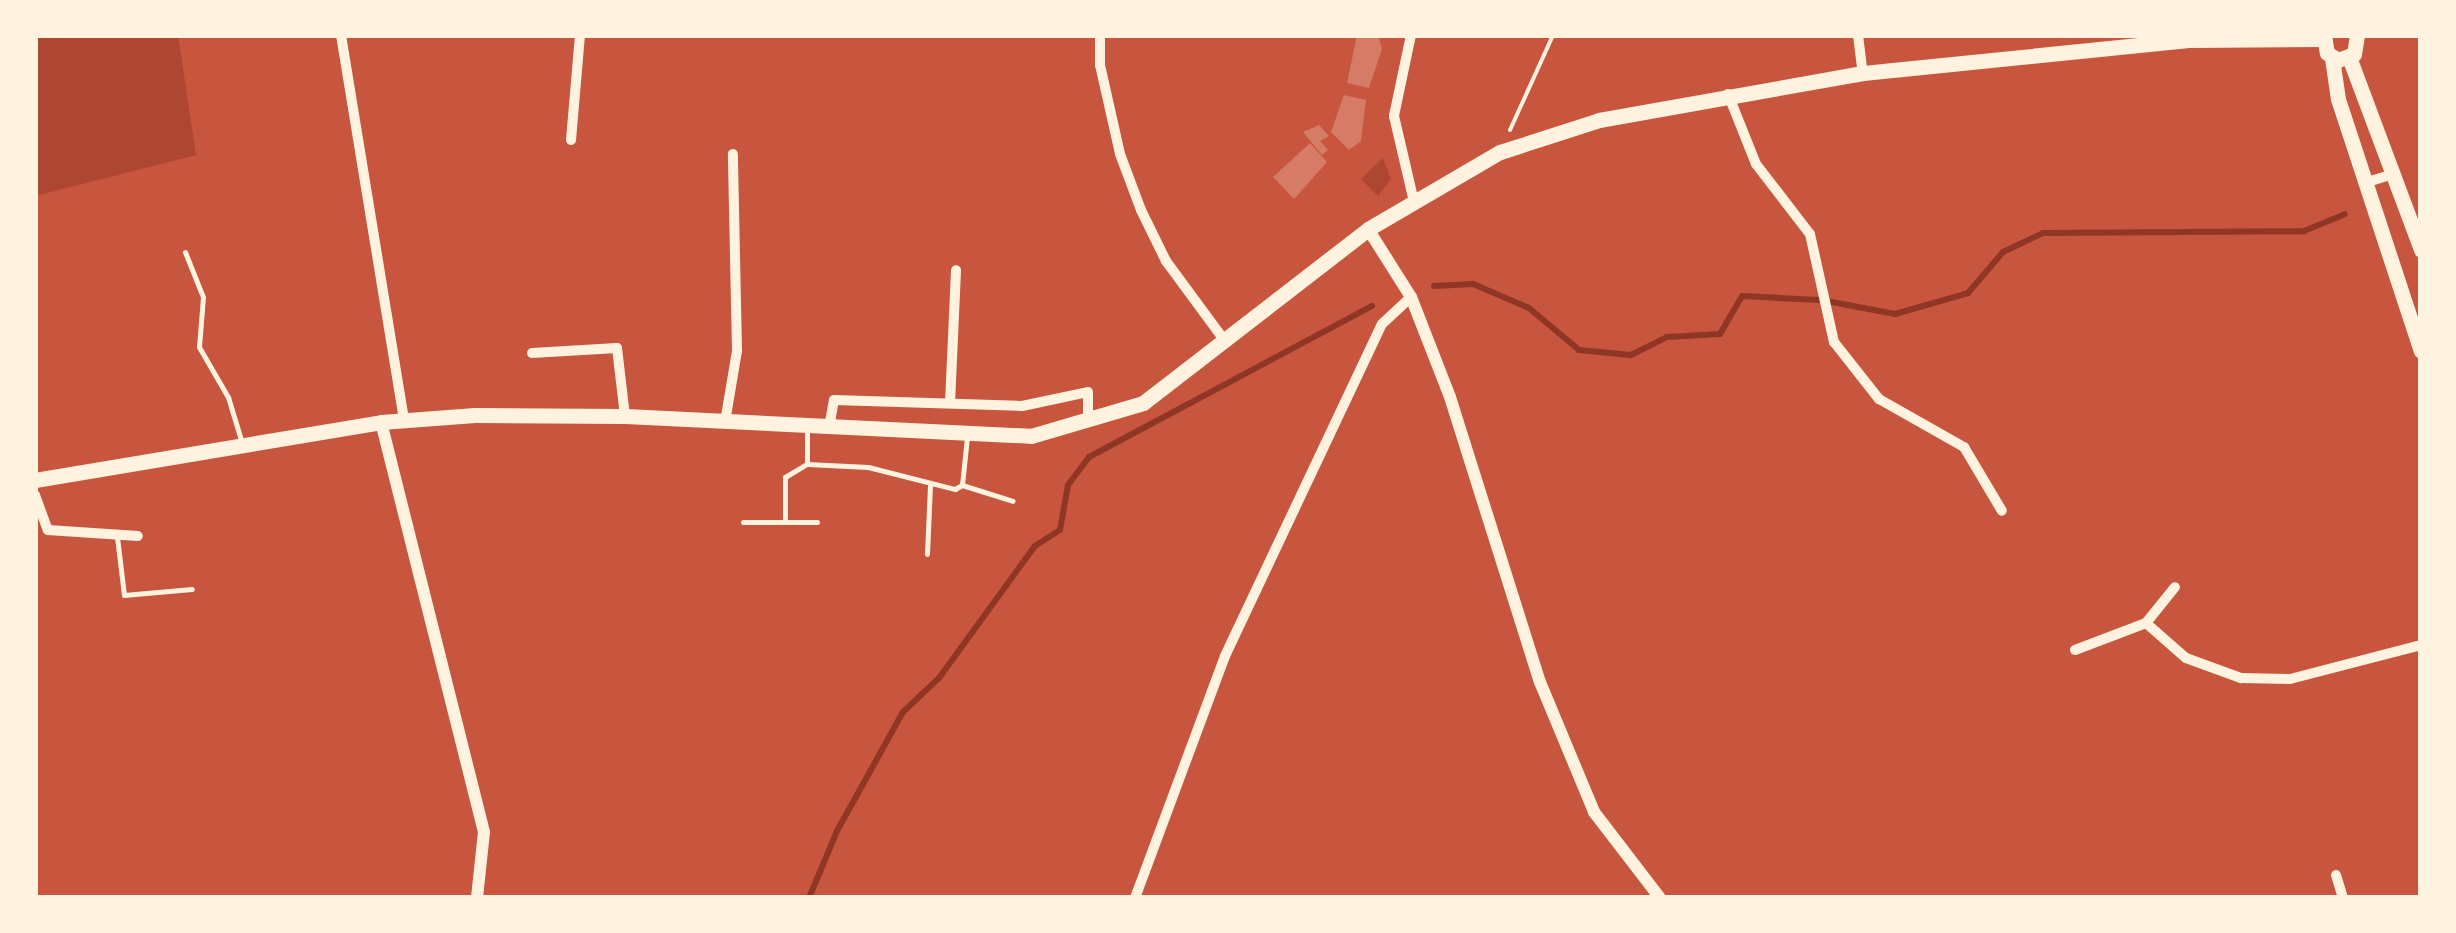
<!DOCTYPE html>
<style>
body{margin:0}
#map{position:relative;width:2456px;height:933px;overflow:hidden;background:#c8553d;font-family:"Asap Condensed",sans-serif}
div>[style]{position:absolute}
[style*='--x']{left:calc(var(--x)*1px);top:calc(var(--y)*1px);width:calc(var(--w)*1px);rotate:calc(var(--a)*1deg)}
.green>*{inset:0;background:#ae4732}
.stream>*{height:6px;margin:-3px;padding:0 3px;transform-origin:3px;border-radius:3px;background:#8f3625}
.building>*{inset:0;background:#d67c66}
.path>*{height:4px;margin:-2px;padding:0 2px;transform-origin:2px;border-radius:2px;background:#fff3e0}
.service>*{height:5px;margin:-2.5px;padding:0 2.5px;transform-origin:2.5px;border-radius:2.5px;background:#fff3e0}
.minor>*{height:10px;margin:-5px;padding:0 5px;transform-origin:5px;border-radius:5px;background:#fff3e0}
.tertiary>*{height:12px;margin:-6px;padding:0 6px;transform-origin:6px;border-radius:6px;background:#fff3e0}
.primary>*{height:15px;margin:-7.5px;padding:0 7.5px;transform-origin:7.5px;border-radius:7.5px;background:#fff3e0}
span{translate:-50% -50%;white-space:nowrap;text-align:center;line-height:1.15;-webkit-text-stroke:10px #fff3e0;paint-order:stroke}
.frame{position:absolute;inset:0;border:38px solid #fff3e0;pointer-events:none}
</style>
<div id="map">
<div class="green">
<div style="clip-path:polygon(35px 35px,178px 35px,196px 155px,35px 196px)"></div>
<div style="clip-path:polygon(1383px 158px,1391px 179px,1378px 196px,1361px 179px)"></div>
</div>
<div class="stream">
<div style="--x:1434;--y:286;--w:39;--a:-3"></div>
<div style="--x:1473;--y:284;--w:61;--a:23.2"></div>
<div style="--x:1529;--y:308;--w:65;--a:40"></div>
<div style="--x:1579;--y:350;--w:52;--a:5.5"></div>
<div style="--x:1631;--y:355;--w:40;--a:-26.6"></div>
<div style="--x:1667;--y:337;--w:53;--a:-3.2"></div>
<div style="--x:1720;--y:334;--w:44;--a:-59.9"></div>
<div style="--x:1742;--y:296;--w:77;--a:3"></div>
<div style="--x:1832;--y:302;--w:64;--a:10.8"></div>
<div style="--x:1895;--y:314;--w:76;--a:-16"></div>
<div style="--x:1968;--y:293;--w:54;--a:-49.5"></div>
<div style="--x:2003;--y:252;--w:44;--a:-25.4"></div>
<div style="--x:2043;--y:233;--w:261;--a:-0.4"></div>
<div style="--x:2304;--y:231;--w:44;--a:-22.5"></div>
<div style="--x:809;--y:898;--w:73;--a:-67.3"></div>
<div style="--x:837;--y:831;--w:136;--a:-61"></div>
<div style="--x:903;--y:712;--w:50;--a:-43.4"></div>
<div style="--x:939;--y:678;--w:163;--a:-54"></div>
<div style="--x:1035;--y:546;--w:30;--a:-33"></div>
<div style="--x:1060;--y:530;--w:46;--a:-79.9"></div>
<div style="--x:1068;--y:485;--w:35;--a:-53"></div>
<div style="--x:1089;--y:457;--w:321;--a:-28.1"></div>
</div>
<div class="building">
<div style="clip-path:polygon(1357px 35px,1379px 38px,1382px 49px,1369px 88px,1347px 83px)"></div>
<div style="clip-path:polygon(1344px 95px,1366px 100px,1361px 141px,1349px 150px,1331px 132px)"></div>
<div style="clip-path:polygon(1319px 125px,1329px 136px,1320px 141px,1328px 150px,1322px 155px,1303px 132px)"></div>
<div style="clip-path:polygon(1310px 143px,1327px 162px,1294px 199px,1273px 177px)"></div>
</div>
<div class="path">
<div style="--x:1510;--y:130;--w:104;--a:-65.6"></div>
</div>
<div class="service">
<div style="--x:185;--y:252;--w:48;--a:68.2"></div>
<div style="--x:203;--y:297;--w:50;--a:94.6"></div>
<div style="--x:199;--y:347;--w:58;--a:59.9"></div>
<div style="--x:228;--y:397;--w:48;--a:73.1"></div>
<div style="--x:807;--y:427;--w:37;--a:90"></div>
<div style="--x:807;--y:464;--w:61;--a:2.8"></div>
<div style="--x:868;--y:467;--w:90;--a:14.2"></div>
<div style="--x:955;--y:489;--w:8;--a:-30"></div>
<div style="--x:962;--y:485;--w:48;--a:-84.1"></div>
<div style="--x:962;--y:485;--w:53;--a:17.4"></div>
<div style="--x:785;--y:521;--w:44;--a:-90"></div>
<div style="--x:785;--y:477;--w:26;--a:-31"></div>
<div style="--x:743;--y:522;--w:74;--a:0"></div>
<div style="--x:117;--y:537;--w:58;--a:83.1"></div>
<div style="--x:124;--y:595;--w:68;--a:-5"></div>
<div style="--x:927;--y:554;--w:69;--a:-87.5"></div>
</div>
<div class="minor">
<div style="--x:341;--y:35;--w:390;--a:80.7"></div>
<div style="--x:1100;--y:35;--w:30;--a:90"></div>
<div style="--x:1100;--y:65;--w:91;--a:77.3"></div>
<div style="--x:1120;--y:154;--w:60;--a:69.4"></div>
<div style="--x:1141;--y:210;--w:57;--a:63.9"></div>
<div style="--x:1166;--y:261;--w:99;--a:53.6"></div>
<div style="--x:1411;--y:35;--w:83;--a:101.9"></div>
<div style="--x:1394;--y:116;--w:88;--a:76.9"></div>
<div style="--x:1858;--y:35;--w:38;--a:83"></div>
<div style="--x:1728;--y:94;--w:75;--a:68.2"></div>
<div style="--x:1756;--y:164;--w:88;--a:52.4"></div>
<div style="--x:1810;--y:234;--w:111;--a:77.5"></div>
<div style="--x:1834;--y:342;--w:73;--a:51.7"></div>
<div style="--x:1879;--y:399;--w:98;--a:29.5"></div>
<div style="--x:1964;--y:447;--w:74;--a:59.3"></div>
<div style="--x:571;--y:140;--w:105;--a:-85.1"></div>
<div style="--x:2364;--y:183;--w:30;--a:-17"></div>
<div style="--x:532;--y:353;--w:85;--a:-3.4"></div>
<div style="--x:617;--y:348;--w:68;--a:83.3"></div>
<div style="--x:950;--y:403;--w:133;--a:-87.4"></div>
<div style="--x:725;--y:422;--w:72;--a:-80.4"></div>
<div style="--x:737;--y:351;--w:197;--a:-91.2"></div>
<div style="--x:829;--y:428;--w:28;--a:-80"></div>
<div style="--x:834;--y:400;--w:188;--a:1.8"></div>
<div style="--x:1022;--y:406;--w:67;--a:-12"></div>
<div style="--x:1088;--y:392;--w:30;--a:90"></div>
<div style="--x:35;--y:495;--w:37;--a:70"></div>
<div style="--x:48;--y:530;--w:90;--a:3.8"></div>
<div style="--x:2146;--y:623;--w:53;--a:41.2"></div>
<div style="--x:2186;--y:658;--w:59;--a:20"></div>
<div style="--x:2241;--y:678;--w:49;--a:1.2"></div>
<div style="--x:2290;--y:679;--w:135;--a:-14.5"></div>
<div style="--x:2075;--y:650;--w:76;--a:-20.8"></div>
<div style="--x:2146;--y:623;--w:46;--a:-51.1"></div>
<div style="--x:2336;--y:875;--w:24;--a:73"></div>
<div style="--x:1135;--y:898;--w:258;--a:-69.6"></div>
<div style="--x:1225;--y:656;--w:367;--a:-64.7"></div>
<div style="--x:1382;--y:324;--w:40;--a:-43"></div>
</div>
<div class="tertiary">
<div style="--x:1368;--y:229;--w:80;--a:57.7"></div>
<div style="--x:1411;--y:297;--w:107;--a:68.7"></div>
<div style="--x:1450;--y:397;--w:299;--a:72.5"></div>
<div style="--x:1540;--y:682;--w:141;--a:67.4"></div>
<div style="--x:1594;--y:812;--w:108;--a:52.5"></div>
<div style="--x:381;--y:422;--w:423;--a:75.9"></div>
<div style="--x:484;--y:832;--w:66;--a:96.1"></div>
</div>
<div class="primary">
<div style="--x:2324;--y:35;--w:18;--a:81"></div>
<div style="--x:2327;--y:53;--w:13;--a:32"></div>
<div style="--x:2338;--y:60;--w:17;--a:-21"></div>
<div style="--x:2354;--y:54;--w:19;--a:-81"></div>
<div style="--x:2349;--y:57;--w:206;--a:69.5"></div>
<div style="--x:2332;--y:58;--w:41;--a:81.7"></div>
<div style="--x:2338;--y:99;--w:265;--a:71.8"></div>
<div style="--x:35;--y:480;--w:351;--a:-9.5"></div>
<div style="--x:381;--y:422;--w:94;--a:-4.3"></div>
<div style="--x:475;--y:415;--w:150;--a:0.4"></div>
<div style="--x:625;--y:416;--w:406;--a:2.8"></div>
<div style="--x:1031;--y:436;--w:117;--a:-16.4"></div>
<div style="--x:1143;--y:403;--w:284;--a:-37.7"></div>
<div style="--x:1368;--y:229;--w:153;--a:-30.3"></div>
<div style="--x:1500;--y:152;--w:104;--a:-17.9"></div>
<div style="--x:1599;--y:120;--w:268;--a:-10.1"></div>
<div style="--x:1863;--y:73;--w:327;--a:-5.8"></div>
<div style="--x:2188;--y:40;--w:134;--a:-0.4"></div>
</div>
<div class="frame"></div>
</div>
